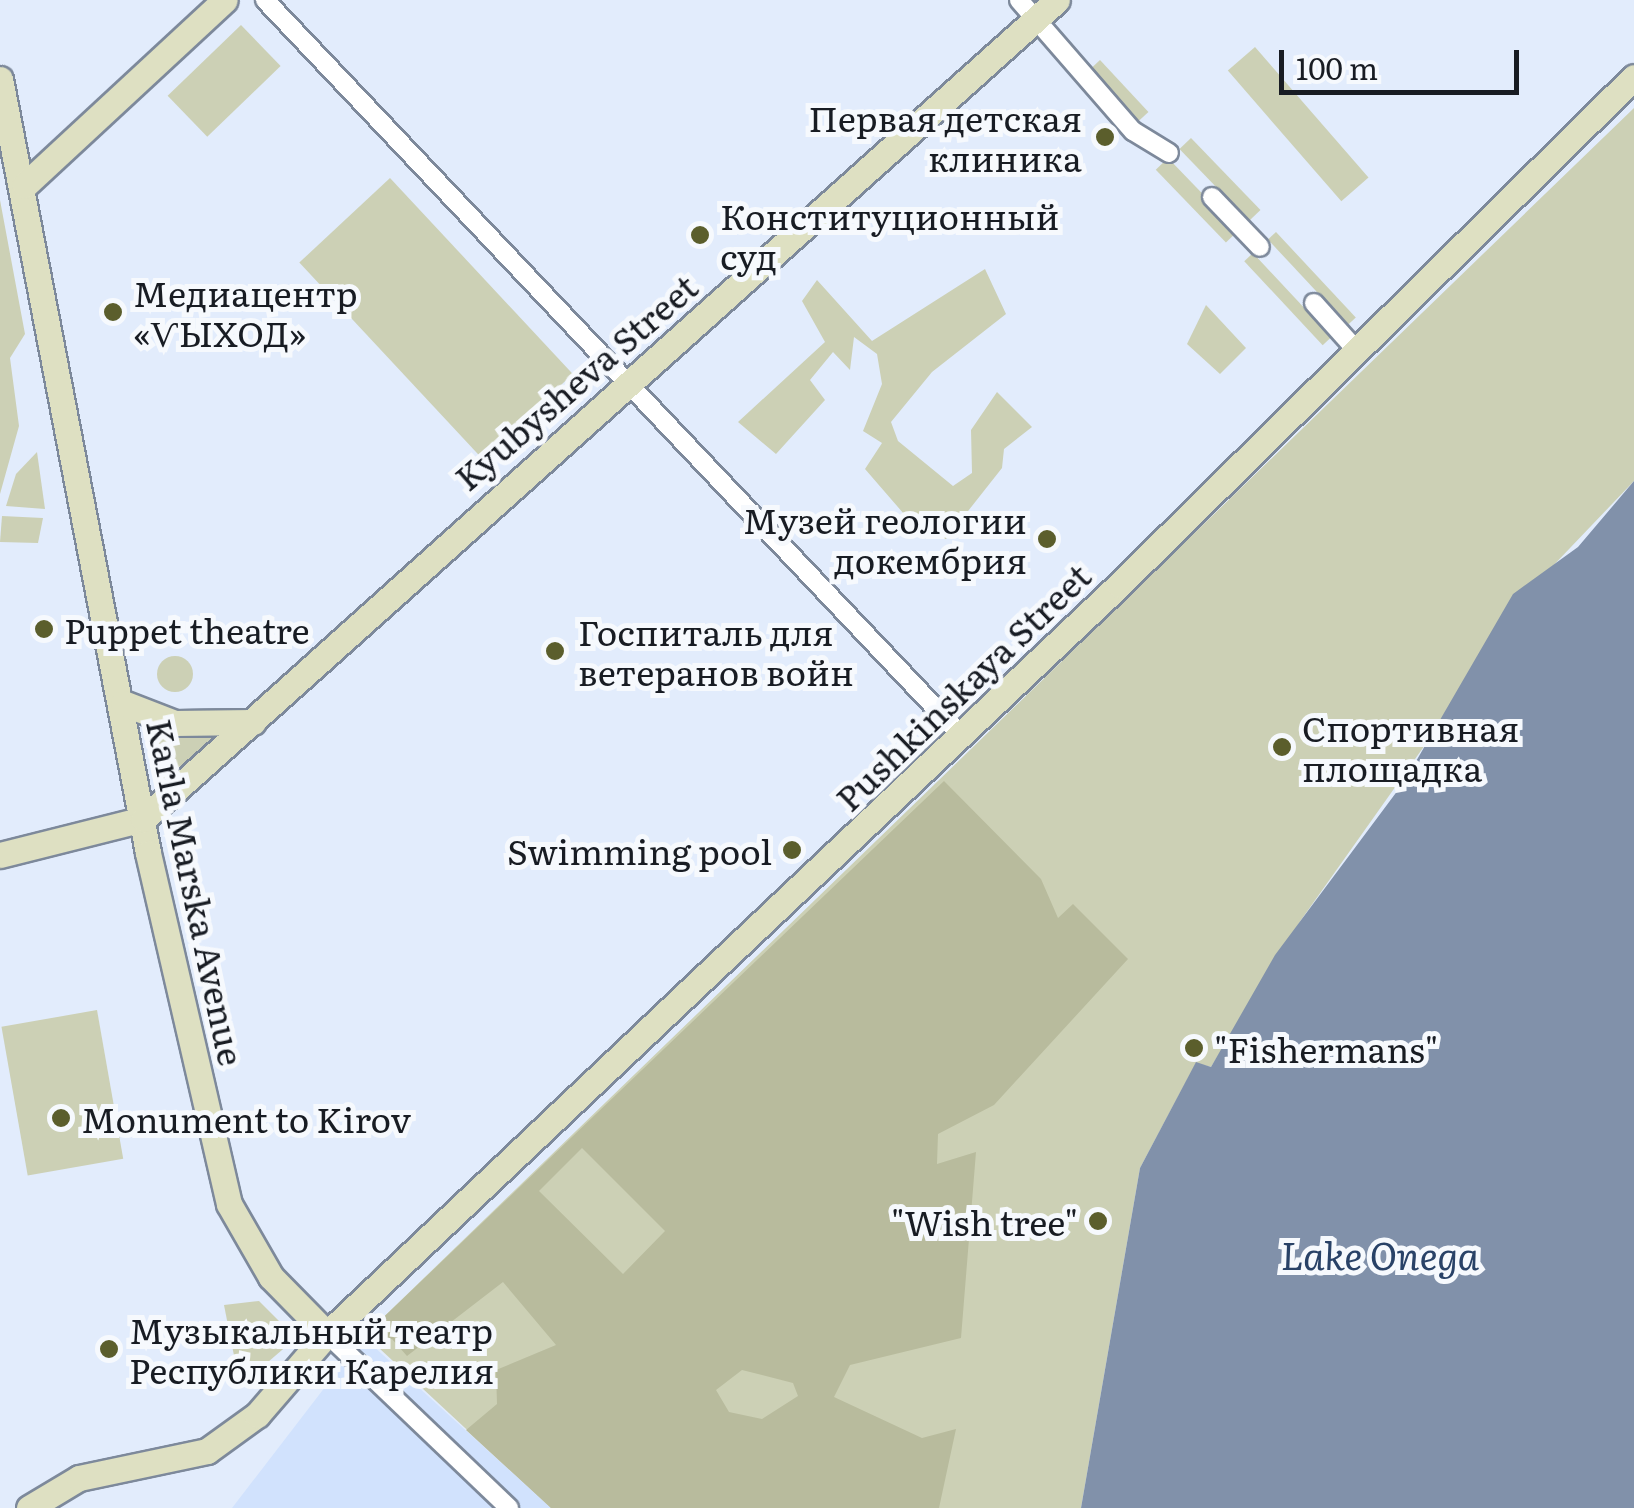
<!DOCTYPE html>
<meta charset="utf-8">
<style>
body{margin:0}
#map{position:relative;width:1634px;height:1508px;overflow:hidden;background:#e2ecfc;font-family:Literata,serif}
div>[style]{position:absolute}
[style*='--x']{left:calc(var(--x)*1px);top:calc(var(--y)*1px);width:calc(var(--w)*1px);rotate:calc(var(--a)*1deg)}
.built>*{inset:0;background:#d1e2fd}
.green>*{inset:0;background:#ccd0b5;transform-origin:0 0}
.round{border-radius:50%}
.forest>*{inset:0;background:#b8bb9d}
.water>*{inset:0;background:#8191aa}
.roads{filter:drop-shadow(2px 0 #7d899b) drop-shadow(-2px 0 #7d899b) drop-shadow(0 2px #7d899b) drop-shadow(0 -2px #7d899b)}
.street>*{height:18px;margin:-9px;padding:0 9px;transform-origin:9px;border-radius:9px;background:#fff}
.secondary>*{height:25px;margin:-12.5px;padding:0 12.5px;transform-origin:12.5px;border-radius:12.5px;background:#dee0c2}
.dots>*{width:28px;height:28px;translate:-50% -50%;box-sizing:border-box;border:5px solid #f6f9fd;border-radius:50%}
span{translate:-50% -50%;white-space:nowrap;text-align:center;line-height:1.15;-webkit-text-stroke:10px #f6f9fd;paint-order:stroke}
.poi-label{font-size:35px;color:#181c23}
.right{translate:-100% -50%;text-align:right}
.left{translate:0 -50%;text-align:left}
.street-label{font-size:35px;color:#181c23}
.water-label{font-size:38px;color:#294267;font-style:italic}
.scale{position:absolute;left:1279px;top:50px;width:240px;height:45px;box-sizing:border-box;border:5px solid #181c23;border-top:0;padding-left:12px;font-size:30px;line-height:35px;white-space:nowrap;color:#181c23;-webkit-text-stroke:8px #f6f9fd;paint-order:stroke}
</style>
<div id="map">
<div class="built">
<div style="clip-path:polygon(365px 1335px,371px 1344px,551px 1508px,232px 1508px)"></div>
</div>
<div class="green">
<div style="left:241px;top:25px;width:57px;height:102px;rotate:46deg"></div>
<div style="left:1255px;top:47px;width:173px;height:36px;rotate:49deg"></div>
<div style="left:1100px;top:60px;width:71px;height:16px;rotate:47deg"></div>
<div style="clip-path:polygon(1634px 108px,1634px 481px,1549px 570px,1301px 920px,1211px 1067px,1196px 1063px,1140px 1168px,1081px 1508px,551px 1508px,365px 1335px)"></div>
<div style="left:1191px;top:138px;width:100px;height:16px;rotate:46deg"></div>
<div style="left:1168px;top:158px;width:101px;height:17px;rotate:46deg"></div>
<div style="left:390px;top:178px;width:268px;height:124px;rotate:47deg"></div>
<div style="clip-path:polygon(0 200px,25px 334px,10px 358px,19px 426px,0 494px)"></div>
<div style="left:1276px;top:232px;width:117px;height:11px;rotate:47deg"></div>
<div style="left:1253px;top:253px;width:115px;height:12px;rotate:47deg"></div>
<div style="clip-path:polygon(985px 269px,1006px 314px,932px 372px,891px 422px,898px 441px,953px 486px,972px 473px,971px 430px,997px 392px,1032px 427px,1004px 449px,1002px 468px,946px 539px,923px 536px,865px 469px,882px 443px,863px 431px,882px 384px,877px 354px,854px 337px,850px 370px,833px 352px,810px 380px,825px 400px,776px 454px,738px 422px,825px 342px,802px 301px,817px 280px,872px 341px)"></div>
<div style="clip-path:polygon(1206px 305px,1246px 348px,1220px 374px,1187px 344px)"></div>
<div style="clip-path:polygon(37px 452px,45px 509px,6px 506px,16px 474px)"></div>
<div style="clip-path:polygon(2px 516px,43px 518px,38px 543px,0 542px)"></div>
<div class="round" style="left:157px;top:656px;width:36px;height:36px"></div>
<div style="clip-path:polygon(144px 719px,225px 732px,162px 780px)"></div>
<div style="left:97px;top:1010px;width:151px;height:97px;rotate:80deg"></div>
<div style="clip-path:polygon(259px 1301px,296px 1338px,240px 1386px,224px 1305px)"></div>
</div>
<div class="forest">
<div style="clip-path:polygon(evenodd,944px 781px,1041px 879px,1058px 918px,1073px 904px,1128px 959px,994px 1105px,938px 1134px,937px 1164px,976px 1152px,961px 1338px,850px 1365px,834px 1397px,922px 1438px,956px 1429px,939px 1508px,551px 1508px,466px 1430px,497px 1404px,496px 1370px,556px 1345px,503px 1282px,407px 1356px,392px 1339px,371px 1344px,365px 1335px,944px 781px,582px 1148px,665px 1231px,623px 1274px,539px 1191px,582px 1148px,944px 781px,742px 1370px,793px 1383px,798px 1396px,762px 1419px,729px 1412px,716px 1390px,742px 1370px)"></div>
</div>
<div class="water">
<div style="clip-path:polygon(1634px 481px,1634px 1508px,1081px 1508px,1140px 1168px,1196px 1062px,1211px 1067px,1275px 955px,1404px 782px,1513px 594px,1578px 547px)"></div>
</div>
<div class="roads">
<div class="street">
<div style="--x:265;--y:0;--w:1012;--a:46.56"></div>
<div style="--x:1019;--y:0;--w:174;--a:49"></div>
<div style="--x:1133;--y:131;--w:42;--a:31.4"></div>
<div style="--x:1212;--y:197;--w:69;--a:46.2"></div>
<div style="--x:1314;--y:303;--w:64;--a:48.1"></div>
<div style="--x:327;--y:1334;--w:252;--a:43.7"></div>
</div>
<div class="secondary">
<div style="--x:0;--y:79;--w:788;--a:79.17"></div>
<div style="--x:148;--y:853;--w:360;--a:77"></div>
<div style="--x:229;--y:1204;--w:84;--a:60.1"></div>
<div style="--x:271;--y:1277;--w:80;--a:45.5"></div>
<div style="--x:25;--y:185;--w:272;--a:-42.8"></div>
<div style="--x:123;--y:703;--w:56;--a:21"></div>
<div style="--x:175;--y:723;--w:78;--a:-0.7"></div>
<div style="--x:0;--y:855;--w:147;--a:-14.1"></div>
<div style="--x:143;--y:819;--w:1227;--a:-41.86"></div>
<div style="--x:29;--y:1508;--w:58;--a:-31"></div>
<div style="--x:79;--y:1478;--w:131;--a:-11.9"></div>
<div style="--x:207;--y:1451;--w:62;--a:-35.8"></div>
<div style="--x:257;--y:1415;--w:107;--a:-49.2"></div>
<div style="--x:327;--y:1334;--w:1090;--a:-43.4"></div>
<div style="--x:1119;--y:585;--w:723;--a:-44.61"></div>
</div>
</div>
<div class="dots">
<div style="left:1105px;top:137px;background:#5b5e2c"></div>
<div style="left:700px;top:235px;background:#5b5e2c"></div>
<div style="left:113px;top:312px;background:#5b5e2c"></div>
<div style="left:1047px;top:539px;background:#5b5e2c"></div>
<div style="left:44px;top:629px;background:#5b5e2c"></div>
<div style="left:555px;top:651px;background:#5b5e2c"></div>
<div style="left:1282px;top:747px;background:#5b5e2c"></div>
<div style="left:792px;top:850px;background:#5b5e2c"></div>
<div style="left:1194px;top:1048px;background:#5b5e2c"></div>
<div style="left:61px;top:1118px;background:#5b5e2c"></div>
<div style="left:1098px;top:1221px;background:#5b5e2c"></div>
<div style="left:109px;top:1349px;background:#5b5e2c"></div>
</div>
<div class="poi-label">
<span class="right" style="left:1082px;top:137px">Первая детская<br>клиника</span>
<span class="left" style="left:720px;top:235px">Конституционный<br>суд</span>
<span class="left" style="left:133px;top:312px">Медиацентр<br>«ѴЫХОД»</span>
<span class="right" style="left:1027px;top:539px">Музей геологии<br>докембрия</span>
<span class="left" style="left:64px;top:629px">Puppet theatre</span>
<span class="left" style="left:578px;top:651px">Госпиталь для<br>ветеранов войн</span>
<span class="left" style="left:1302px;top:747px">Спортивная<br>площадка</span>
<span class="right" style="left:772px;top:850px">Swimming pool</span>
<span class="left" style="left:1214px;top:1048px">"Fishermans"</span>
<span class="left" style="left:81px;top:1118px">Monument to Kirov</span>
<span class="right" style="left:1078px;top:1221px">"Wish tree"</span>
<span class="left" style="left:129px;top:1349px">Музыкальный театр<br>Республики Карелия</span>
</div>
<div class="street-label">
<span style="left:575px;top:381px;rotate:-41deg">Kyubysheva Street</span>
<span style="left:962px;top:686px;rotate:-44deg">Pushkinskaya Street</span>
<span style="left:197px;top:892px;rotate:78deg">Karla Marska Avenue</span>
</div>
<div class="water-label">
<span style="left:1380px;top:1254px">Lake Onega</span>
</div>
<div class="scale">100 m</div>
</div>
